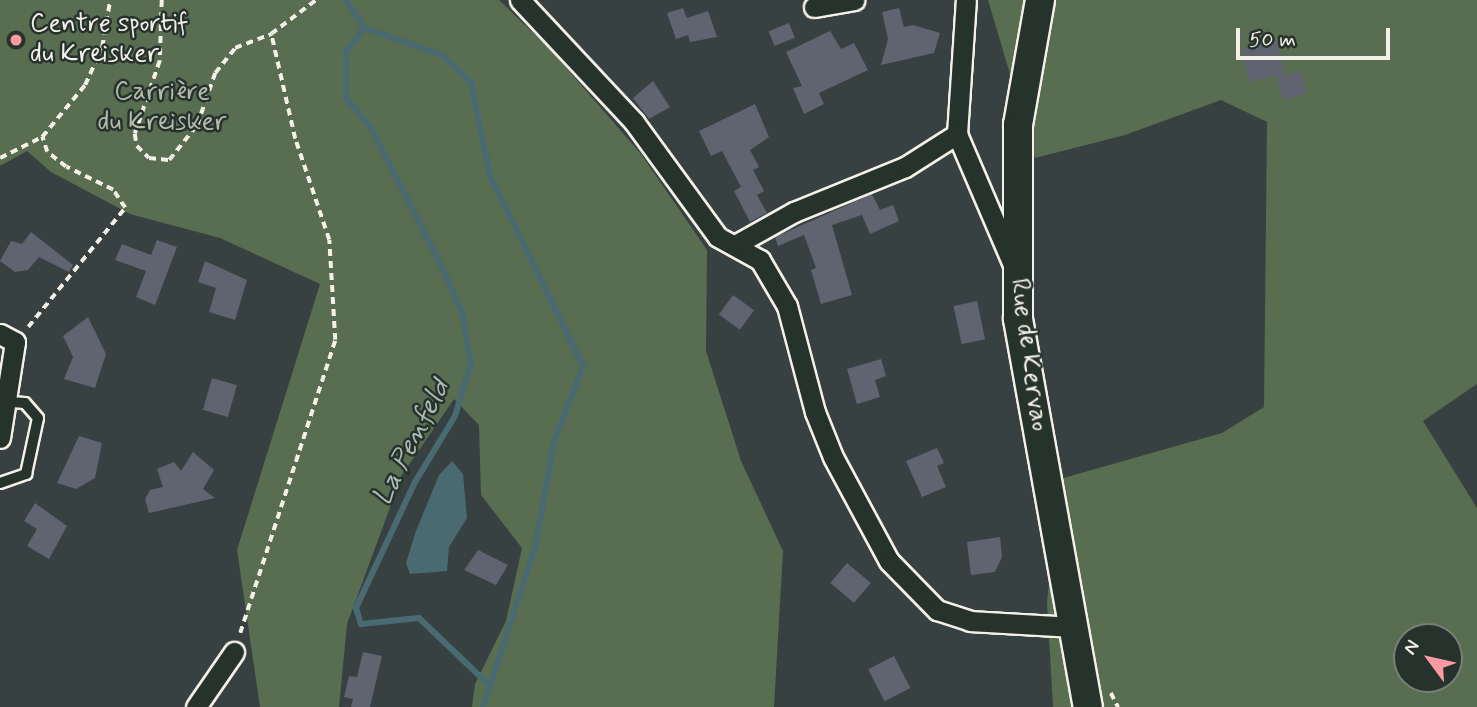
<!DOCTYPE html>
<meta charset="utf-8">
<style>
body{margin:0}
#map{position:relative;width:1477px;height:707px;overflow:hidden;background:#374141;font-family:Mynerve,sans-serif}
div>[style]{position:absolute}
[style*='--x']{left:calc(var(--x)*1px);top:calc(var(--y)*1px);width:calc(var(--w)*1px);rotate:calc(var(--a)*1deg)}
.green>*{inset:0;background:#596d51}
.water>*{inset:0;background:#4a6a71}
.stream>*{height:6px;margin:-3px;padding:0 3px;transform-origin:3px;border-radius:3px;background:#4a6a71}
.building>*{inset:0;background:#606370;transform-origin:0 0}
.path>*{height:3.5px;margin-top:-1.75px;transform-origin:0;background:repeating-linear-gradient(90deg,#f4f1e8 0 7px,transparent 0 12px)}
.roads{filter:drop-shadow(2px 0 #f4f1e8) drop-shadow(-2px 0 #f4f1e8) drop-shadow(0 2px #f4f1e8) drop-shadow(0 -2px #f4f1e8)}
.lane>*{height:10px;margin:-5px;padding:0 5px;transform-origin:5px;border-radius:5px;background:#26332d}
.street>*{height:19px;margin:-9.5px;padding:0 9.5px;transform-origin:9.5px;border-radius:9.5px;background:#26332d}
.secondary>*{height:28px;margin:-14px;padding:0 14px;transform-origin:14px;border-radius:14px;background:#26332d}
.dots>*{width:19px;height:19px;translate:-50% -50%;box-sizing:border-box;border:4px solid #26332d;border-radius:50%}
span{translate:-50% -50%;white-space:nowrap;text-align:center;line-height:1.15;-webkit-text-stroke:5px #26332d;paint-order:stroke}
.poi-label{font-size:26px;color:#f4f1e8}
.left{translate:0 -50%;text-align:left}
.park-label{font-size:26px;color:#b6bcac}
.street-label{font-size:26px;color:#f4f1e8}
.water-label{font-size:28px;color:#b0bbb8;font-style:italic}
.north{position:absolute;left:1393px;top:623px;width:70px;height:70px;box-sizing:border-box;background:#26332d;border:2px solid #787f78;border-radius:50%;rotate:303deg;font-size:19px;font-weight:700;line-height:28px;text-align:center;color:#f4f1e8}
.north::after{content:'';display:block;margin:auto;width:24px;height:32px;background:#ff9aa2;clip-path:polygon(50% 0,100% 100%,50% 72%,0 100%)}
.scale{position:absolute;left:1236px;top:28px;width:154px;height:32px;box-sizing:border-box;border:4px solid #f4f1e8;border-top:0;padding-left:9px;font-size:21px;line-height:24px;white-space:nowrap;color:#f4f1e8;-webkit-text-stroke:5px #26332d;paint-order:stroke}
</style>
<div id="map">
<div class="green">
<div style="clip-path:polygon(0 0,499px 0,549px 48px,641px 154px,707px 250px,706px 351px,741px 461px,783px 551px,774px 707px,472px 707px,475px 684px,506px 621px,522px 548px,481px 495px,479px 425px,454px 399px,402px 475px,347px 624px,339px 707px,260px 707px,237px 550px,320px 284px,220px 238px,130px 214px,51px 172px,27px 151px,0 166px)"></div>
<div style="clip-path:polygon(evenodd,988px 0,1477px 0,1477px 384px,1423px 421px,1477px 508px,1477px 707px,1053px 707px,1047px 602px,1060px 479px,1222px 433px,1264px 407px,1267px 122px,1221px 100px,1125px 135px,1035px 158px,988px 0,1407px 637px,1449px 637px,1449px 679px,1407px 679px,1407px 637px)"></div>
</div>
<div class="water">
<div style="clip-path:polygon(452px 461px,463px 474px,467px 518px,449px 547px,447px 571px,410px 574px,406px 563px,416px 531px,439px 475px)"></div>
</div>
<div class="stream">
<div style="--x:346;--y:0;--w:33;--a:57"></div>
<div style="--x:364;--y:28;--w:83;--a:19.1"></div>
<div style="--x:442;--y:55;--w:40;--a:43"></div>
<div style="--x:471;--y:82;--w:96;--a:78.6"></div>
<div style="--x:490;--y:176;--w:212;--a:63.9"></div>
<div style="--x:583;--y:366;--w:81;--a:110.9"></div>
<div style="--x:554;--y:442;--w:108;--a:100.2"></div>
<div style="--x:535;--y:548;--w:167;--a:108.1"></div>
<div style="--x:364;--y:28;--w:29;--a:128"></div>
<div style="--x:346;--y:51;--w:47;--a:90"></div>
<div style="--x:346;--y:98;--w:39;--a:50"></div>
<div style="--x:371;--y:128;--w:143;--a:62.9"></div>
<div style="--x:436;--y:255;--w:62;--a:65.1"></div>
<div style="--x:462;--y:311;--w:54;--a:80.4"></div>
<div style="--x:471;--y:364;--w:54;--a:107.1"></div>
<div style="--x:455;--y:416;--w:77;--a:121.2"></div>
<div style="--x:415;--y:482;--w:139;--a:115.1"></div>
<div style="--x:356;--y:608;--w:17;--a:73"></div>
<div style="--x:361;--y:624;--w:58;--a:-5.9"></div>
<div style="--x:419;--y:618;--w:97;--a:43.7"></div>
</div>
<div class="building">
<div style="clip-path:polygon(683px 8px,687px 18px,708px 11px,717px 37px,690px 42px,688px 35px,676px 39px,667px 13px)"></div>
<div style="clip-path:polygon(899px 8px,904px 27px,913px 25px,940px 33px,934px 53px,881px 65px,888px 39px,882px 12px)"></div>
<div style="left:789px;top:23px;width:16px;height:22px;rotate:68deg"></div>
<div style="clip-path:polygon(830px 31px,841px 49px,854px 43px,868px 70px,819px 93px,824px 104px,804px 114px,793px 88px,802px 86px,786px 52px)"></div>
<div style="left:1277px;top:41px;width:34px;height:36px;rotate:78deg"></div>
<div style="left:1301px;top:71px;width:23px;height:25px;rotate:75deg"></div>
<div style="clip-path:polygon(653px 81px,670px 107px,649px 119px,633px 98px)"></div>
<div style="clip-path:polygon(755px 104px,769px 137px,750px 150px,759px 167px,753px 170px,764px 191px,757px 195px,767px 213px,750px 222px,734px 191px,741px 187px,722px 151px,711px 156px,699px 131px)"></div>
<div style="clip-path:polygon(872px 194px,880px 210px,893px 205px,899px 221px,870px 234px,862px 215px,832px 225px,852px 295px,821px 304px,811px 270px,816px 268px,804px 235px,778px 246px,775px 237px)"></div>
<div style="clip-path:polygon(31px 232px,73px 265px,69px 272px,39px 257px,28px 270px,15px 272px,0 261px,11px 241px,22px 244px)"></div>
<div style="clip-path:polygon(157px 240px,177px 247px,155px 305px,136px 297px,146px 271px,115px 260px,122px 244px,151px 255px)"></div>
<div style="clip-path:polygon(205px 261px,247px 280px,235px 320px,209px 312px,216px 288px,198px 282px)"></div>
<div style="left:733px;top:295px;width:26px;height:24px;rotate:36deg"></div>
<div style="left:977px;top:301px;width:39px;height:24px;rotate:78deg"></div>
<div style="clip-path:polygon(88px 317px,106px 354px,95px 388px,64px 379px,73px 357px,63px 336px)"></div>
<div style="clip-path:polygon(881px 359px,886px 376px,875px 380px,880px 397px,857px 404px,847px 369px)"></div>
<div style="left:212px;top:378px;width:26px;height:33px;rotate:16deg"></div>
<div style="clip-path:polygon(79px 436px,102px 443px,95px 478px,76px 489px,57px 483px)"></div>
<div style="clip-path:polygon(937px 448px,944px 463px,937px 466px,946px 487px,922px 497px,906px 461px)"></div>
<div style="clip-path:polygon(193px 452px,214px 470px,203px 489px,215px 498px,149px 513px,145px 499px,150px 490px,163px 487px,157px 469px,174px 462px,181px 471px)"></div>
<div style="clip-path:polygon(35px 503px,67px 526px,49px 559px,27px 546px,37px 529px,24px 521px)"></div>
<div style="clip-path:polygon(1000px 537px,1002px 557px,995px 572px,971px 575px,967px 542px)"></div>
<div style="clip-path:polygon(478px 550px,508px 565px,496px 585px,464px 570px)"></div>
<div style="left:847px;top:563px;width:31px;height:26px;rotate:40deg"></div>
<div style="clip-path:polygon(363px 652px,382px 656px,370px 707px,351px 707px,353px 699px,344px 697px,349px 676px,357px 677px)"></div>
<div style="left:894px;top:656px;width:36px;height:29px;rotate:63deg"></div>
</div>
<div class="path">
<div style="--x:162;--y:0;--w:61;--a:91.9"></div>
<div style="--x:160;--y:61;--w:77;--a:108.9"></div>
<div style="--x:135;--y:134;--w:12;--a:81"></div>
<div style="--x:137;--y:146;--w:17;--a:45"></div>
<div style="--x:149;--y:158;--w:20;--a:6"></div>
<div style="--x:169;--y:160;--w:45;--a:-51.3"></div>
<div style="--x:197;--y:125;--w:55;--a:-70.9"></div>
<div style="--x:215;--y:73;--w:32;--a:-51"></div>
<div style="--x:235;--y:48;--w:39;--a:-21"></div>
<div style="--x:271;--y:34;--w:56;--a:-37.1"></div>
<div style="--x:0;--y:158;--w:47;--a:-26.6"></div>
<div style="--x:42;--y:137;--w:67;--a:-50.4"></div>
<div style="--x:85;--y:85;--w:42;--a:-65.9"></div>
<div style="--x:102;--y:47;--w:48;--a:-80.3"></div>
<div style="--x:28;--y:327;--w:154;--a:-50.8"></div>
<div style="--x:125;--y:208;--w:22;--a:-124"></div>
<div style="--x:113;--y:190;--w:52;--a:-153.9"></div>
<div style="--x:66;--y:167;--w:24;--a:-142"></div>
<div style="--x:47;--y:152;--w:16;--a:-108"></div>
<div style="--x:240;--y:633;--w:308;--a:-72"></div>
<div style="--x:335;--y:340;--w:100;--a:-93.4"></div>
<div style="--x:329;--y:240;--w:107;--a:-108.6"></div>
<div style="--x:295;--y:139;--w:108;--a:-102.9"></div>
<div style="--x:1111;--y:693;--w:16;--a:63"></div>
</div>
<div class="roads">
<div class="lane">
<div style="--x:0;--y:483;--w:28;--a:-19"></div>
<div style="--x:26;--y:474;--w:57;--a:-77.9"></div>
<div style="--x:38;--y:418;--w:20;--a:-131"></div>
<div style="--x:25;--y:403;--w:16;--a:-176"></div>
</div>
<div class="street">
<div style="--x:520;--y:0;--w:167;--a:46.9"></div>
<div style="--x:634;--y:122;--w:142;--a:53.9"></div>
<div style="--x:718;--y:237;--w:48;--a:28.7"></div>
<div style="--x:760;--y:260;--w:53;--a:59.6"></div>
<div style="--x:787;--y:306;--w:110;--a:75.2"></div>
<div style="--x:815;--y:412;--w:48;--a:68.2"></div>
<div style="--x:833;--y:457;--w:118;--a:61.7"></div>
<div style="--x:889;--y:561;--w:69;--a:45.6"></div>
<div style="--x:937;--y:610;--w:35;--a:18"></div>
<div style="--x:970;--y:621;--w:103;--a:3.3"></div>
<div style="--x:814;--y:7;--w:41;--a:-9.9"></div>
<div style="--x:957;--y:134;--w:134;--a:-86.2"></div>
<div style="--x:735;--y:245;--w:68;--a:-29.2"></div>
<div style="--x:794;--y:212;--w:120;--a:-22.1"></div>
<div style="--x:905;--y:167;--w:62;--a:-32.4"></div>
<div style="--x:957;--y:134;--w:145;--a:66.8"></div>
<div style="--x:0;--y:334;--w:17;--a:28"></div>
<div style="--x:15;--y:342;--w:97;--a:98.9"></div>
<div style="--x:196;--y:707;--w:67;--a:-55.4"></div>
</div>
<div class="secondary">
<div style="--x:1040;--y:0;--w:127;--a:100"></div>
<div style="--x:1018;--y:125;--w:194;--a:90"></div>
<div style="--x:1018;--y:319;--w:394;--a:79.8"></div>
</div>
</div>
<div class="dots">
<div style="left:16px;top:40px;background:#ff9aa2"></div>
</div>
<div class="poi-label">
<span class="left" style="left:30px;top:40px">Centre sportif<br>du Kreisker</span>
</div>
<div class="park-label">
<span style="left:162px;top:108px">Carrière<br>du Kreisker</span>
</div>
<div class="street-label">
<span style="left:1028px;top:355px;rotate:82deg">Rue de Kervao</span>
</div>
<div class="water-label">
<span style="left:412px;top:443px;rotate:-63deg">La Penfeld</span>
</div>
<div class="north">N</div>
<div class="scale">50 m</div>
</div>
